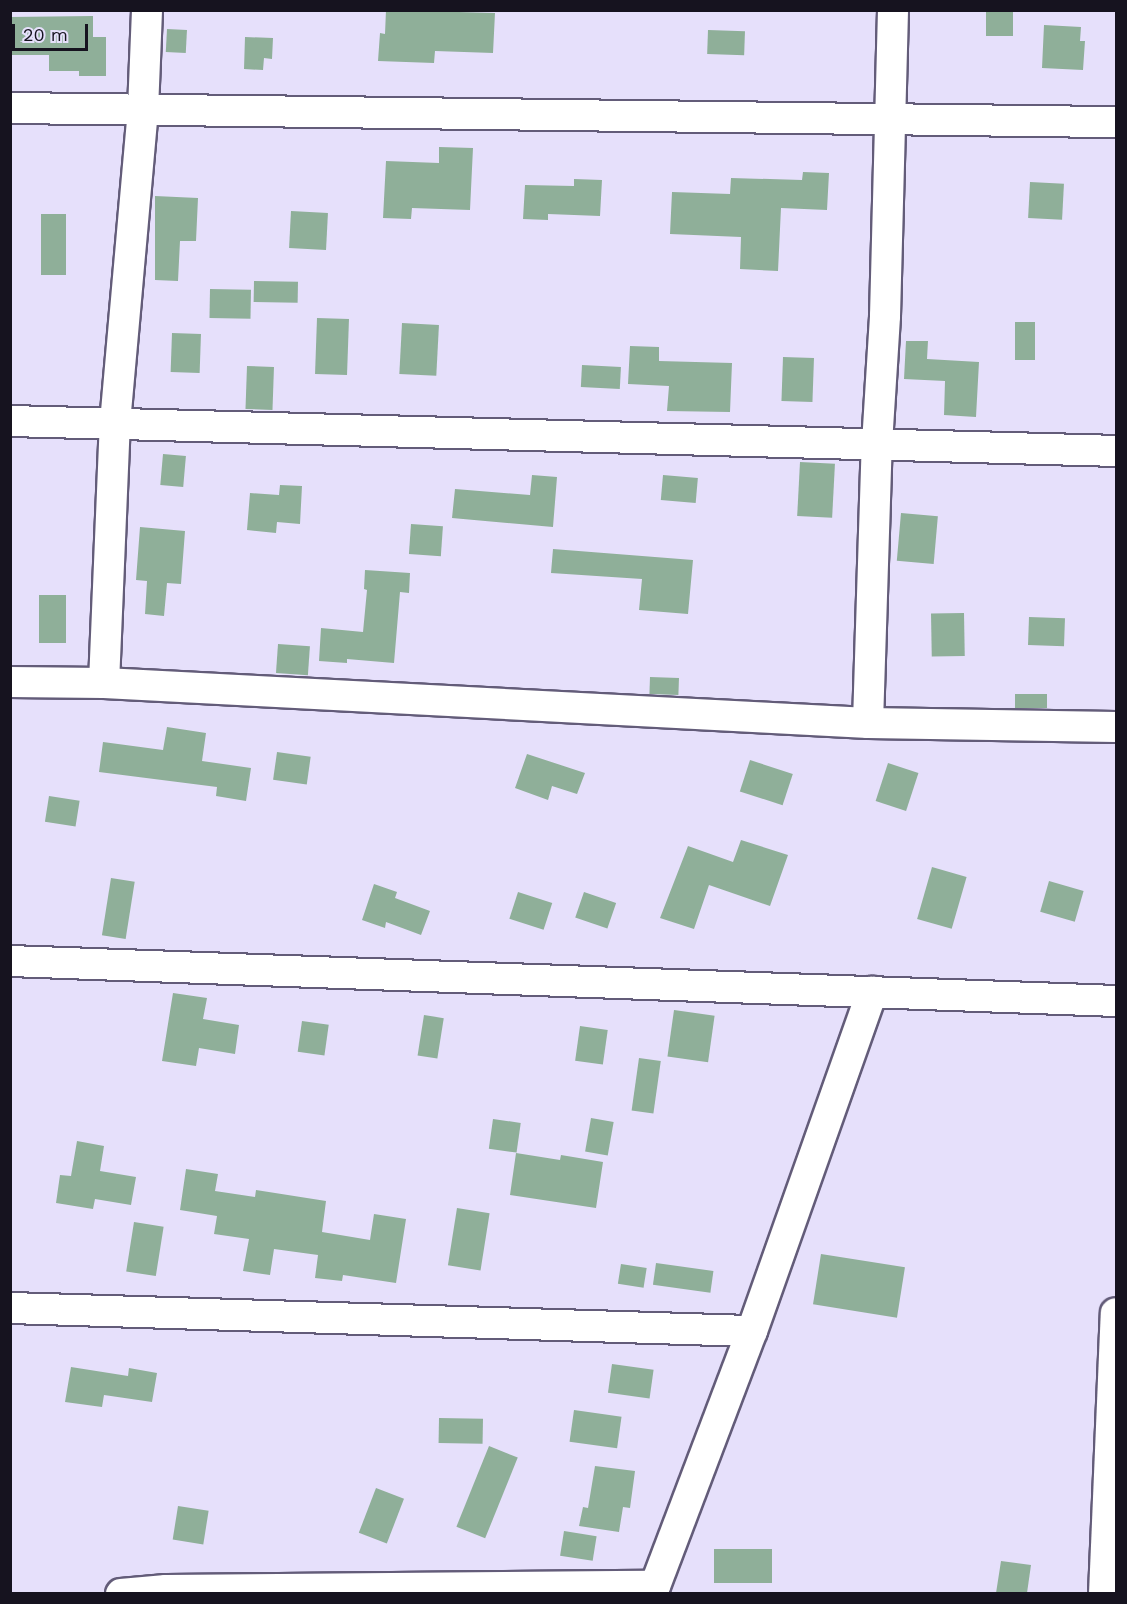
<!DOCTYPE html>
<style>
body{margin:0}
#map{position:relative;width:1127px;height:1604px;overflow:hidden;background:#e6e0fb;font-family:"Work Sans",sans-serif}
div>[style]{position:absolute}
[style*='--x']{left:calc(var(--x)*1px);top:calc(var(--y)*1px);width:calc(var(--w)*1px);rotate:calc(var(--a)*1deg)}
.building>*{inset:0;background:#8faf99;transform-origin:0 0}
.roads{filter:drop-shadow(2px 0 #635c79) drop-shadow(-2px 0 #635c79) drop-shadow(0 2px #635c79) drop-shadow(0 -2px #635c79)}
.minor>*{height:30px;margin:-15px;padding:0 15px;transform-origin:15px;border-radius:15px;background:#fff}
span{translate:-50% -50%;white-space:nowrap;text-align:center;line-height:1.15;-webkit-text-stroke:4.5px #e6e0fb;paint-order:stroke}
.frame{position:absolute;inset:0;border:12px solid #16131f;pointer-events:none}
.scale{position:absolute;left:12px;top:24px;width:76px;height:27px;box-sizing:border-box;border:3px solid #16131f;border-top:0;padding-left:8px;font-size:18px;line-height:21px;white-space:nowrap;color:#16131f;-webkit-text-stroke:4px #e6e0fb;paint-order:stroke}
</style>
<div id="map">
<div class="building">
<div style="clip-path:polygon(386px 10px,495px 13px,493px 53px,435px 51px,434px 63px,378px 61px,380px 33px,385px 34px)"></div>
<div style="left:986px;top:10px;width:27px;height:26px"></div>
<div style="clip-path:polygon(93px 16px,93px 37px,106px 37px,106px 76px,79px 76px,79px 71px,49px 71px,49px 55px,10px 55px,10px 17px)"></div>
<div style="clip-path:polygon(1044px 25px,1081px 27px,1080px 41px,1085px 41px,1083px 70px,1042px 68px)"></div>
<div style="left:167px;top:29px;width:20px;height:23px;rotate:3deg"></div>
<div style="left:708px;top:30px;width:37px;height:24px;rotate:2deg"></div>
<div style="clip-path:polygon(245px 37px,273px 38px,272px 59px,264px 58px,263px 70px,244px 69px)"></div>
<div style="clip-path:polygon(439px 147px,473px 148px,470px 210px,412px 208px,411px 219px,383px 218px,386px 161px,439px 163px)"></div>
<div style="clip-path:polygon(803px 172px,829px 173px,827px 210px,781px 208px,778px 271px,740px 269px,741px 237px,670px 234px,672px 192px,730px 194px,731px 178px,802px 180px)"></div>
<div style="clip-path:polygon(574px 179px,602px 180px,600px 216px,548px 214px,548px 220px,523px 219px,525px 185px,574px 186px)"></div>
<div style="left:1030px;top:182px;width:34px;height:36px;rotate:3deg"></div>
<div style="clip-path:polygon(155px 196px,198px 198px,196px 241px,180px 241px,178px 281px,155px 280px)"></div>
<div style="left:291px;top:211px;width:37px;height:37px;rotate:3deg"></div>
<div style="left:41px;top:214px;width:25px;height:61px"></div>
<div style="left:254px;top:281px;width:44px;height:21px;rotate:1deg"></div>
<div style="left:210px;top:289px;width:41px;height:29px;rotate:1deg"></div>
<div style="left:317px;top:318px;width:32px;height:56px;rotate:2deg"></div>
<div style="left:1015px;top:322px;width:20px;height:38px"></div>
<div style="left:402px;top:323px;width:37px;height:51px;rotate:3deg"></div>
<div style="left:172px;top:333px;width:29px;height:39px;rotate:2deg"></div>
<div style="clip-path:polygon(906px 341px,928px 341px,927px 359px,979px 362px,976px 417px,944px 415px,945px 381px,904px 379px)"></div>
<div style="clip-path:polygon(630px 346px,659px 347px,659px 361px,732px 363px,730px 412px,667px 411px,669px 386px,628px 384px)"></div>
<div style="left:783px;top:357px;width:31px;height:44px;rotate:2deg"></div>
<div style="left:582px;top:365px;width:39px;height:22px;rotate:3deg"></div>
<div style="left:247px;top:366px;width:27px;height:43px;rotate:2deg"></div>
<div style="left:163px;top:454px;width:23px;height:31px;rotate:5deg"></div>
<div style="left:800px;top:462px;width:35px;height:54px;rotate:3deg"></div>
<div style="clip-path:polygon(532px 475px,557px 477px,553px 527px,452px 518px,455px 489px,530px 495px)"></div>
<div style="left:663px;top:475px;width:35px;height:25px;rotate:5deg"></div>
<div style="clip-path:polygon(280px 485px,302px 486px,300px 524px,277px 522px,276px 533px,247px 530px,250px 493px,279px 495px)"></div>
<div style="left:901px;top:513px;width:37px;height:48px;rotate:5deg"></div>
<div style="left:411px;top:524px;width:32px;height:30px;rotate:4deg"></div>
<div style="clip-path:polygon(140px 527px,185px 531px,181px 584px,167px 583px,164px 616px,145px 614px,147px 581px,136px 580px)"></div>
<div style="clip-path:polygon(553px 549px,693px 560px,688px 614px,639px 610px,642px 579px,551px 573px)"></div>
<div style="clip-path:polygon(365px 570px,410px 573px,409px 593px,400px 592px,394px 663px,347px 659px,347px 663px,319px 661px,321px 628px,363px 632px,367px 590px,364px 589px)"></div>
<div style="left:66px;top:595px;width:48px;height:27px;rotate:90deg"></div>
<div style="left:964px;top:613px;width:43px;height:33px;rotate:89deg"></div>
<div style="left:1029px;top:617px;width:36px;height:28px;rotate:2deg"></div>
<div style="left:278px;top:644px;width:32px;height:29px;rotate:4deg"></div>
<div style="left:650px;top:677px;width:29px;height:17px;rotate:2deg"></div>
<div style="left:1015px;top:694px;width:32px;height:14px"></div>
<div style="clip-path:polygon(167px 727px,206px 733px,202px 761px,251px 768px,246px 801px,216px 796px,217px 787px,99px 772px,103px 742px,163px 750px)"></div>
<div style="left:277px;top:752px;width:34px;height:28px;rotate:8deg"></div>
<div style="clip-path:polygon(527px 754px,585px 773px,577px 794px,552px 786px,548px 800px,515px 788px)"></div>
<div style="left:750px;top:760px;width:45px;height:33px;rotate:18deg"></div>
<div style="left:888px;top:763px;width:32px;height:40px;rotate:18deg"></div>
<div style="left:49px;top:796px;width:31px;height:26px;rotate:9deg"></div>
<div style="clip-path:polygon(741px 840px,788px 855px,770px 906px,709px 885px,694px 929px,660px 918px,688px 846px,733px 862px)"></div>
<div style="left:932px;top:867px;width:36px;height:54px;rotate:16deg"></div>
<div style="left:111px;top:878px;width:24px;height:58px;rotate:9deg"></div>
<div style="left:1049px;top:881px;width:36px;height:32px;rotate:16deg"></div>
<div style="clip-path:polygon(374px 884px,397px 892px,395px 898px,430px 911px,421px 935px,386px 922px,385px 928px,362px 920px)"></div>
<div style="left:518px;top:892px;width:36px;height:28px;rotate:18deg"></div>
<div style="left:584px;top:892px;width:34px;height:27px;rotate:19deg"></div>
<div style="clip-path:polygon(173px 993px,207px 998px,203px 1019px,239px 1025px,235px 1054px,199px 1048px,196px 1066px,162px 1061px)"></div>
<div style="left:674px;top:1010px;width:41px;height:47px;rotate:8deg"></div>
<div style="left:424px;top:1015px;width:20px;height:41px;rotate:9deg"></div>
<div style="left:302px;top:1021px;width:27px;height:31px;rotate:8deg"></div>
<div style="left:580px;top:1026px;width:28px;height:35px;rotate:8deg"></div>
<div style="left:639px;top:1058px;width:22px;height:53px;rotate:8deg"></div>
<div style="left:591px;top:1118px;width:23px;height:34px;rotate:10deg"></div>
<div style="left:493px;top:1119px;width:28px;height:30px;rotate:8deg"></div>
<div style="clip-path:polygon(77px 1141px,104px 1146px,100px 1171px,136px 1177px,131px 1205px,95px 1199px,93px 1209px,56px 1203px,60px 1175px,71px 1176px)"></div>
<div style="clip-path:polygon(516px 1153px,560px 1160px,561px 1155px,603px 1162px,596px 1208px,510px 1195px)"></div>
<div style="clip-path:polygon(186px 1169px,218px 1174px,215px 1191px,255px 1197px,256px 1190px,326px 1201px,322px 1232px,370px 1240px,374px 1214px,406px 1219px,396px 1283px,343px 1275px,342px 1281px,315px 1278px,318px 1255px,274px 1249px,270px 1275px,243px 1271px,249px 1239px,214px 1234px,217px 1216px,180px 1210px)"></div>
<div style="left:457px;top:1208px;width:33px;height:58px;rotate:9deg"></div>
<div style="left:134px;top:1222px;width:30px;height:50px;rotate:9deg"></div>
<div style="left:821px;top:1254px;width:85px;height:51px;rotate:9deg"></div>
<div style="left:656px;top:1263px;width:58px;height:22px;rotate:8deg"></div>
<div style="left:621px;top:1264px;width:26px;height:20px;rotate:9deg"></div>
<div style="left:612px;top:1364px;width:42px;height:29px;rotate:8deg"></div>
<div style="clip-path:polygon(71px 1367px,128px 1376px,129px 1368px,157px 1373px,152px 1402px,104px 1395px,102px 1407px,65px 1402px)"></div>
<div style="left:574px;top:1410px;width:48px;height:32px;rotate:8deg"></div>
<div style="left:439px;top:1418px;width:44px;height:25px;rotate:1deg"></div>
<div style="left:489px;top:1446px;width:31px;height:87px;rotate:22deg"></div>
<div style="clip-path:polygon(595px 1466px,635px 1471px,630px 1508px,623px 1507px,619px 1532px,579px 1526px,583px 1507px,588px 1508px)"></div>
<div style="left:376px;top:1488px;width:30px;height:48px;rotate:21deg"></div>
<div style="left:178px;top:1506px;width:31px;height:34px;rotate:9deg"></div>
<div style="left:564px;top:1531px;width:33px;height:25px;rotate:9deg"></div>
<div style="left:714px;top:1549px;width:58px;height:34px"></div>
<div style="clip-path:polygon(1001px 1561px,1031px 1565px,1027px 1593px,996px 1593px)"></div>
</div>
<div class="roads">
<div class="minor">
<div style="--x:10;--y:108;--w:1106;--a:0.73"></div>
<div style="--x:10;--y:421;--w:1106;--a:1.55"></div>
<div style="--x:10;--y:682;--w:94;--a:0.6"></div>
<div style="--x:104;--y:683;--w:765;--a:3"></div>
<div style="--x:868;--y:723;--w:248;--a:0.9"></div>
<div style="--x:104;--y:683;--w:260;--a:-87.6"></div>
<div style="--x:115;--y:423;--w:314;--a:-84.9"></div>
<div style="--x:143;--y:110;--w:100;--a:-87.7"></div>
<div style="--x:868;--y:723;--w:279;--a:-88.2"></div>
<div style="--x:877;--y:444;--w:128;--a:-86.4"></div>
<div style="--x:885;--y:316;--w:306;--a:-88.5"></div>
<div style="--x:10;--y:961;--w:1107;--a:2.07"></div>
<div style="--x:10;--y:1308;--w:742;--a:1.78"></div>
<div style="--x:121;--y:1594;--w:45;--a:-5.1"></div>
<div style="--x:166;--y:1590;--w:489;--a:-0.5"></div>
<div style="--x:652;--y:1594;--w:281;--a:-69.2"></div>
<div style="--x:752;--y:1331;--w:360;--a:-70.5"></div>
<div style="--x:1104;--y:1594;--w:281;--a:-87.6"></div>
</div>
</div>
<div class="frame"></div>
<div class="scale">20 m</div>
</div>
